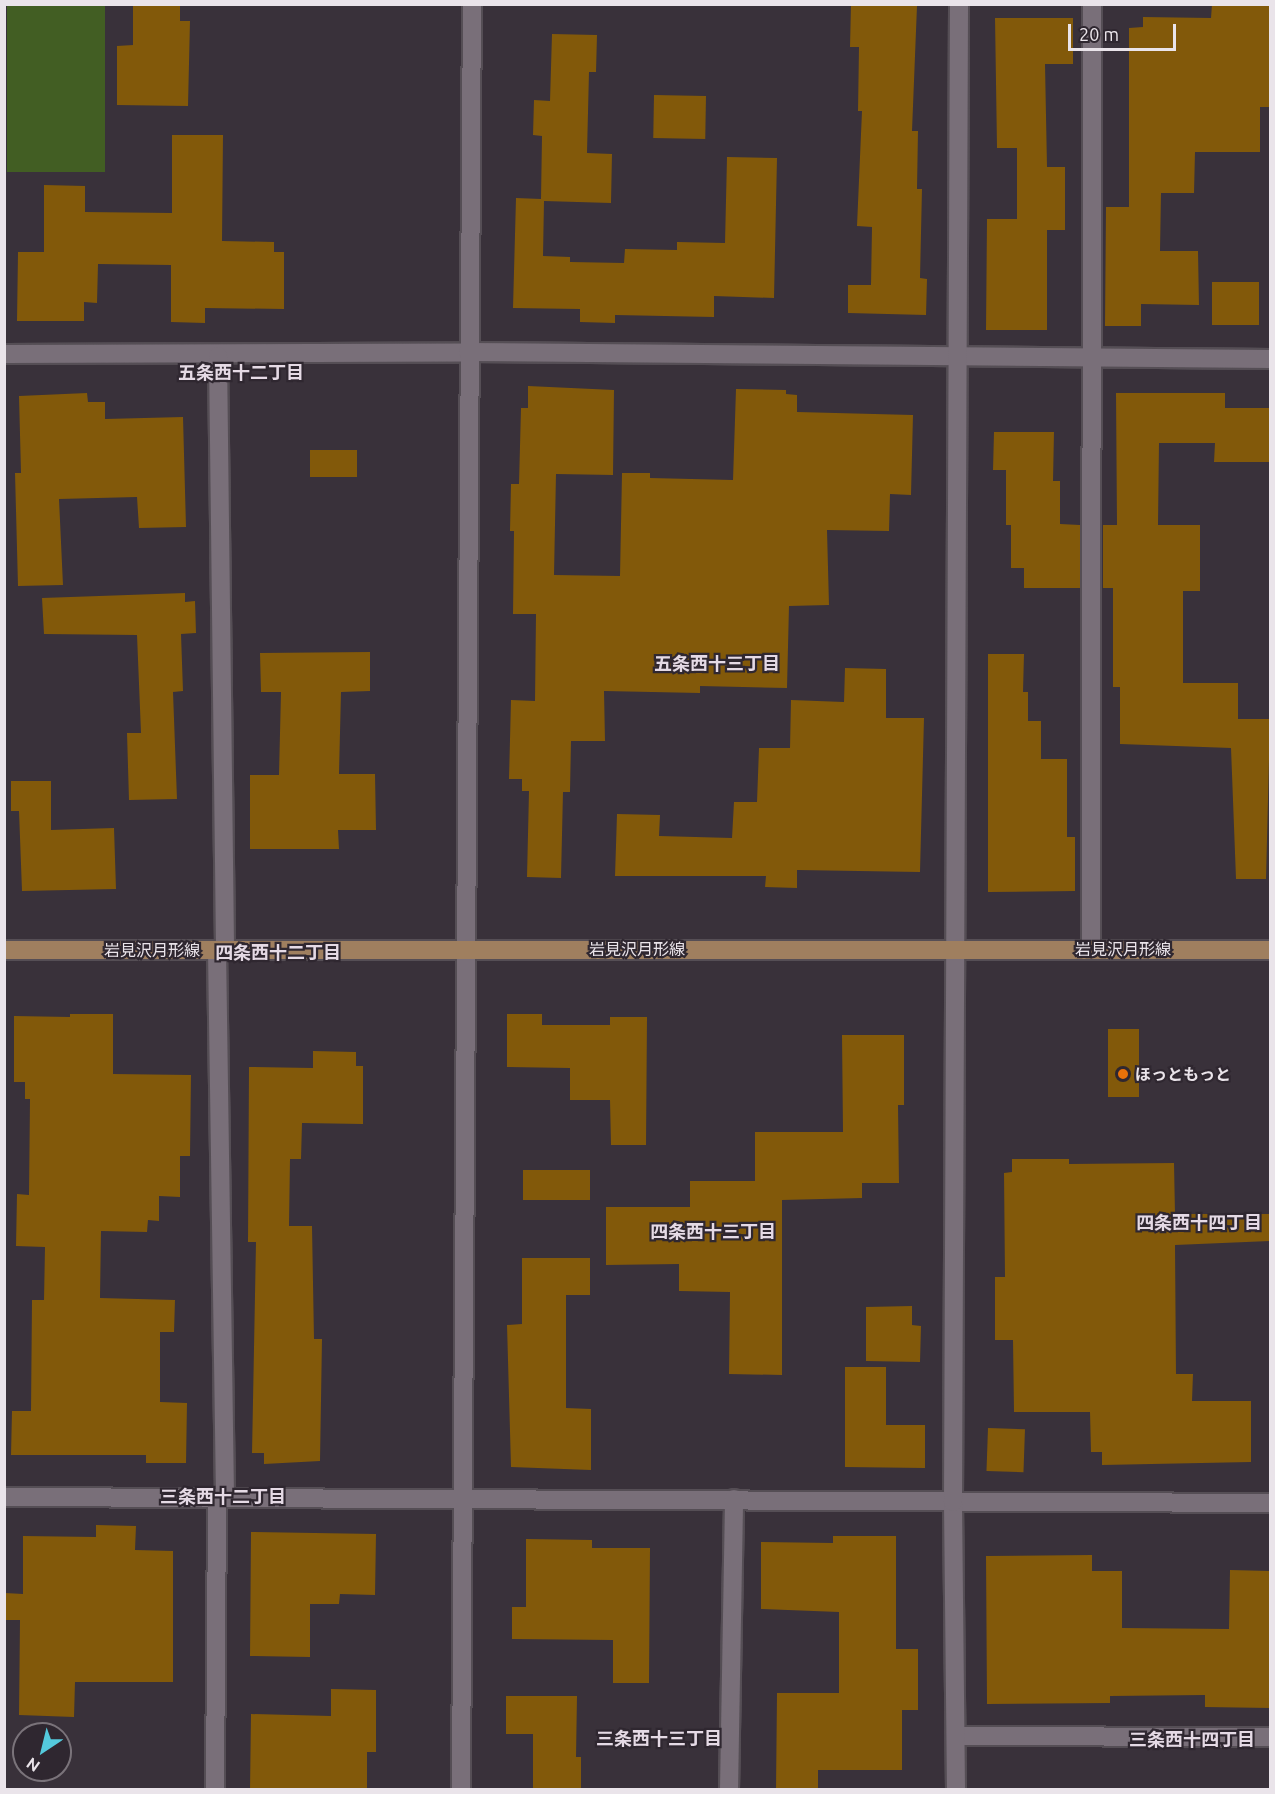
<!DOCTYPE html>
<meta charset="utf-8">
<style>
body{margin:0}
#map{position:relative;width:1275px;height:1794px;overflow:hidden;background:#39313a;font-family:Ubuntu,"Noto Sans JP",sans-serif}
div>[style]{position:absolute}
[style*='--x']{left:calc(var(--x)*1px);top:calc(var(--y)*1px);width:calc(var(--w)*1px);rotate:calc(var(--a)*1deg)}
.green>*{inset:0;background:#425e23;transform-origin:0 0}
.building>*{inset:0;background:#82590a;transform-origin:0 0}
.roads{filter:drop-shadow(2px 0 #554e55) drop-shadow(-2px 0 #554e55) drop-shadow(0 2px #554e55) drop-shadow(0 -2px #554e55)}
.minor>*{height:18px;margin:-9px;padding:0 9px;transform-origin:9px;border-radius:9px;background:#796f79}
.tertiary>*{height:18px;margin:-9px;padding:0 9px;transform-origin:9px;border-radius:9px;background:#796f79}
.primary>*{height:18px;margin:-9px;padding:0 9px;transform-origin:9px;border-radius:9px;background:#9f7f5f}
.dots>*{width:16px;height:16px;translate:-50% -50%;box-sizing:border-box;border:3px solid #2f2730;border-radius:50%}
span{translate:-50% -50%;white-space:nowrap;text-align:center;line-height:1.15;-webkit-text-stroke:4.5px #2f2730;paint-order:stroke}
.street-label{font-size:16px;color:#eae4ea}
.poi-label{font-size:16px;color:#eae4ea;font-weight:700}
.left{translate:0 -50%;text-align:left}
.neighbourhood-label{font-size:18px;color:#e5dae5;font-weight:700}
.frame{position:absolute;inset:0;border:6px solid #eae4ea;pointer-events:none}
.north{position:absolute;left:12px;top:1722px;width:60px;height:60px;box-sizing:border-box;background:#2f2730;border:2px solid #7a737a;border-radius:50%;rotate:215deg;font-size:16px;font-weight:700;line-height:24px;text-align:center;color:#eae4ea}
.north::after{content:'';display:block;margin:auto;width:21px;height:27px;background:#54cadd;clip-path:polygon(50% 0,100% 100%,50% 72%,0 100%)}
.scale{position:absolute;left:1068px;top:24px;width:108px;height:27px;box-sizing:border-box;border:3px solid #eae4ea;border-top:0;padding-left:8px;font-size:18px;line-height:21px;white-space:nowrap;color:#eae4ea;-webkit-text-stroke:4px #2f2730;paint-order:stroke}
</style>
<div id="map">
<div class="green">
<div style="left:7px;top:5px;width:98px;height:167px"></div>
</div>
<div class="building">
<div style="clip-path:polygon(133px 4px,180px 4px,180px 21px,190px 21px,188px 106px,117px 105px,117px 46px,133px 45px)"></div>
<div style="clip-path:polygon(851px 4px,917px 6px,912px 131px,918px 131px,917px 189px,922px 189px,920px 278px,927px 279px,926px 315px,848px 313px,848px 285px,871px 285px,872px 227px,857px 226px,862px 111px,858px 111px,859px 47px,850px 47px)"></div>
<div style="clip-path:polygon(1212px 4px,1269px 4px,1269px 107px,1260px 107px,1260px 152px,1195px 152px,1194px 193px,1161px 193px,1160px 251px,1198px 251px,1199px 305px,1141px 304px,1141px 326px,1105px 326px,1106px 207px,1129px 207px,1129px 28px,1143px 27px,1143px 17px,1211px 18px)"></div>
<div style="clip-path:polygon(995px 18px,1073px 18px,1073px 64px,1045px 64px,1047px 167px,1065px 167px,1065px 230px,1047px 230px,1047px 330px,986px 330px,987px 219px,1017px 219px,1017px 148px,997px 148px)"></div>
<div style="clip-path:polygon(552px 34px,597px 35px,596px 72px,589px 72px,587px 153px,612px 154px,611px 203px,544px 201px,543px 256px,570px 257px,570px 262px,624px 263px,625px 249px,677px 250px,677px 242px,725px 243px,727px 157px,777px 158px,774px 298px,714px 296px,714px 317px,615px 315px,615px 323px,580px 322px,580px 309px,513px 308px,516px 198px,541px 199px,542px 136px,533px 135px,534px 100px,550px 101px)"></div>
<div style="left:654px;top:95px;width:52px;height:43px;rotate:1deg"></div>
<div style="clip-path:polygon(172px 135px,223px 135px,222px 241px,274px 242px,274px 252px,284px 252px,284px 309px,205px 308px,205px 323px,171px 322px,171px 265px,98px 264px,97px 303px,84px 302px,84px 321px,17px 321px,18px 252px,44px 252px,44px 185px,85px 186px,85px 212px,172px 213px)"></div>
<div style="left:1212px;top:282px;width:47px;height:43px"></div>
<div style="clip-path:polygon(528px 386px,614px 390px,613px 475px,556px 474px,554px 575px,620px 576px,622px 473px,650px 473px,650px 478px,733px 480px,736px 389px,786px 390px,786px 394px,797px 395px,797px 412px,913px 415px,911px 495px,890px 494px,889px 531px,827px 530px,829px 605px,789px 606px,787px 688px,700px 686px,700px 693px,604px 691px,605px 741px,571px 741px,570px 792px,563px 792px,561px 878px,527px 877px,529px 791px,522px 791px,522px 779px,509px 779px,511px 700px,535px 701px,536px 614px,513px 614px,514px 531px,510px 531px,511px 484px,519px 484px,521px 408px,528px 408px)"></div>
<div style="clip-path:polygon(87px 393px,88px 402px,105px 402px,105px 419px,183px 417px,186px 527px,139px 528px,137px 497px,59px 499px,63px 585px,18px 586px,15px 473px,21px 473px,19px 396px)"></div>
<div style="clip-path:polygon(1116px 393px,1225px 393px,1225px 408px,1270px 408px,1270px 462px,1214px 462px,1215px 443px,1159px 443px,1158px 525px,1200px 525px,1200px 591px,1183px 591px,1183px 683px,1238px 683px,1238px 719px,1270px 719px,1266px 879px,1236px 879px,1231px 748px,1120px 744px,1120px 687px,1113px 687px,1113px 588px,1103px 588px,1103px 525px,1117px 525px)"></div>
<div style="clip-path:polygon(994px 432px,1054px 432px,1053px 481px,1060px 481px,1060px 524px,1080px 525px,1080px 588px,1024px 588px,1024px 568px,1011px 568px,1011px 525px,1006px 525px,1006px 470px,993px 470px)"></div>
<div style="left:310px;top:450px;width:47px;height:27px"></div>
<div style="clip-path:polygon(185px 593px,185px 602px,195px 601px,196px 633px,181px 634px,183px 691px,173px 692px,177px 799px,129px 800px,127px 733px,141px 733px,137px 635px,44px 634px,42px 598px)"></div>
<div style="clip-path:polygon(370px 652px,370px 691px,341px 692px,339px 774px,375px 774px,376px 830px,338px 830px,339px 849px,250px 849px,250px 775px,279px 775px,281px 692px,261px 692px,260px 653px)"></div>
<div style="clip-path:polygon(988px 654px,1024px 654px,1023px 692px,1028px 692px,1028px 721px,1041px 721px,1041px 759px,1067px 759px,1067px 837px,1075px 837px,1075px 891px,988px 892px)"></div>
<div style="clip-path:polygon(845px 668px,886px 669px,886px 718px,924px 718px,920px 872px,797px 870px,797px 888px,765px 887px,766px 876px,615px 876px,617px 814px,660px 815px,659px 836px,732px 838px,734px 802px,757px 802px,759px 748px,790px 748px,791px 700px,844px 702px)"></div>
<div style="clip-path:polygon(11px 781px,51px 781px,51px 830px,114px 828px,116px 889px,22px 891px,19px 811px,11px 811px)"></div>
<div style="clip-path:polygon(70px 1014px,113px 1014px,113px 1074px,191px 1075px,190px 1156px,180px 1156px,180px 1197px,159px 1196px,159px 1221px,148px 1220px,147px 1232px,101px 1231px,100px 1298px,175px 1300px,174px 1332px,160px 1332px,160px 1402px,187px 1403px,186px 1463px,146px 1463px,146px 1455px,11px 1455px,12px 1411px,31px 1411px,32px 1300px,44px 1300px,45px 1247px,16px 1246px,17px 1194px,29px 1195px,30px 1099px,25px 1099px,25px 1082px,14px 1082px,14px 1016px,70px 1017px)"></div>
<div style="clip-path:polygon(507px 1014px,542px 1014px,542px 1025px,610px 1025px,610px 1017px,647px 1017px,646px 1145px,611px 1145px,610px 1100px,570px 1100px,570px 1068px,507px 1067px)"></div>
<div style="left:1108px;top:1029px;width:31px;height:68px"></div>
<div style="clip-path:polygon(842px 1035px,904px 1035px,904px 1105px,898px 1105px,899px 1183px,862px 1183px,862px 1198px,782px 1200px,782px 1375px,729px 1374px,730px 1292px,679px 1291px,679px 1264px,606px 1265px,606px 1207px,690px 1207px,690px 1181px,755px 1181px,755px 1132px,843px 1132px)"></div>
<div style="clip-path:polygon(313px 1051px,356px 1052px,356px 1066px,363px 1066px,363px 1124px,302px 1123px,301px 1159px,290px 1159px,289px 1226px,312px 1226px,314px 1339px,322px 1339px,320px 1461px,264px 1464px,264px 1453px,252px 1453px,256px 1242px,248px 1242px,249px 1067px,313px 1068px)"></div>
<div style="clip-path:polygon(1012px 1159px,1069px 1159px,1069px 1164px,1174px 1163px,1175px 1214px,1270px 1214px,1270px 1241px,1175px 1245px,1176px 1374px,1193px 1374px,1192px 1401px,1251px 1401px,1251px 1462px,1102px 1465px,1102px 1452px,1091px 1452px,1090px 1412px,1014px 1412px,1013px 1340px,995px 1340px,995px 1277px,1005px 1277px,1004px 1173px,1012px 1172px)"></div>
<div style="left:523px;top:1170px;width:67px;height:30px"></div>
<div style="clip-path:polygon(522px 1258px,590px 1258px,590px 1295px,566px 1295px,566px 1408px,591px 1409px,591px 1470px,511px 1467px,507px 1325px,522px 1324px)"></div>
<div style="clip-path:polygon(912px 1306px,912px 1325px,921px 1326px,920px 1362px,866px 1361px,866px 1307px)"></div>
<div style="clip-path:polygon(845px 1367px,886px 1367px,886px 1425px,925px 1425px,925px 1468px,845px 1467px)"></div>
<div style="left:988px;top:1428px;width:37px;height:43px;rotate:2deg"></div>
<div style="clip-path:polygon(96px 1525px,136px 1526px,135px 1550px,173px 1551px,173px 1682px,75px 1682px,74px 1717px,19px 1715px,20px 1620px,5px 1620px,5px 1593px,23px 1594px,23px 1536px,96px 1537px)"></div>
<div style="clip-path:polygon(251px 1532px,376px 1534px,375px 1595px,340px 1594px,339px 1604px,310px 1604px,310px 1657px,250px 1656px)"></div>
<div style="clip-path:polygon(833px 1536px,896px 1536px,896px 1649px,918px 1649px,918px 1710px,902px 1710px,902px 1770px,818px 1770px,818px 1790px,776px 1790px,777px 1693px,839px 1693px,839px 1612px,761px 1609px,761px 1542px,833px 1543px)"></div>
<div style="clip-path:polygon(526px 1539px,592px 1540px,592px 1548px,650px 1548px,649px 1683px,613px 1683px,613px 1640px,512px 1639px,512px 1607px,526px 1607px)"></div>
<div style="clip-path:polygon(1092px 1555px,1092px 1571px,1122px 1571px,1122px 1628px,1229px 1629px,1230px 1570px,1270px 1571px,1270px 1708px,1205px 1707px,1205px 1695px,1110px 1696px,1110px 1703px,987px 1704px,986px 1556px)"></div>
<div style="clip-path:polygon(331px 1689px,376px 1690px,376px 1752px,367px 1752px,367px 1790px,250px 1790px,251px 1714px,331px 1716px)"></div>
<div style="clip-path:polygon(506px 1696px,577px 1696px,576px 1757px,581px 1757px,581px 1790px,533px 1790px,533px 1734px,506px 1734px)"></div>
</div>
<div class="roads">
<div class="minor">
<div style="--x:4;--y:354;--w:464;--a:-0.2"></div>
<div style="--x:468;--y:352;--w:802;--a:0.5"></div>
<div style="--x:218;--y:356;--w:594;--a:89.32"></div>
<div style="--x:1091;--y:949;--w:945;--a:-89.94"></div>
<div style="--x:217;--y:950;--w:548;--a:89.16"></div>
<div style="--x:4;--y:1497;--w:1266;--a:0.27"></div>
<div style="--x:957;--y:1736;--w:313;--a:0.2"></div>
<div style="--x:215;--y:1790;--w:292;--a:-89.6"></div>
<div style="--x:729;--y:1790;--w:291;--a:-89"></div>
<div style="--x:956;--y:1790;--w:288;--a:-90.6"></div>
<div style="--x:953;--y:1502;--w:1498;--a:-89.77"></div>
</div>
<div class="tertiary">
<div style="--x:461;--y:1790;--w:1786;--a:-89.65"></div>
</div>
<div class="primary">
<div style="--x:4;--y:950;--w:1266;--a:0"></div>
</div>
</div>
<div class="dots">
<div style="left:1123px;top:1074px;background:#e8710a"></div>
</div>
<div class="street-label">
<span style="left:637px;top:949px">岩見沢月形線</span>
<span style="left:1123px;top:949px">岩見沢月形線</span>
<span style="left:152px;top:950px">岩見沢月形線</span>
</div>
<div class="poi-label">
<span class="left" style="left:1135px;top:1074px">ほっともっと</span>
</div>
<div class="neighbourhood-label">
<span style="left:241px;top:372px">五条西十二丁目</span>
<span style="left:717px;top:663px">五条西十三丁目</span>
<span style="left:278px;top:952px">四条西十二丁目</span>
<span style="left:1199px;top:1222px">四条西十四丁目</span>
<span style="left:713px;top:1231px">四条西十三丁目</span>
<span style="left:223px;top:1496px">三条西十二丁目</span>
<span style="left:659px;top:1738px">三条西十三丁目</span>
<span style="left:1192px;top:1739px">三条西十四丁目</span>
</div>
<div class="frame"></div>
<div class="north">N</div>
<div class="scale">20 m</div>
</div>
